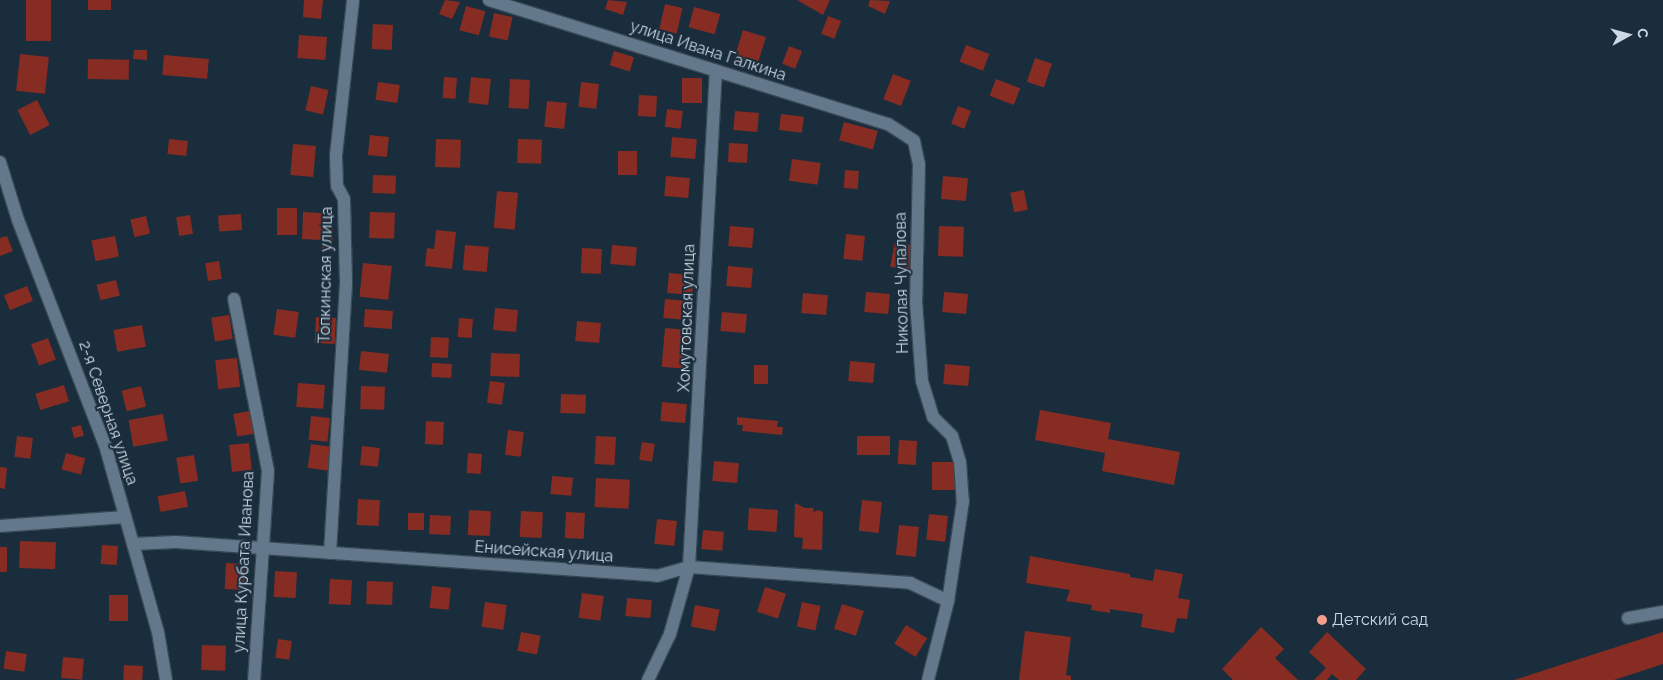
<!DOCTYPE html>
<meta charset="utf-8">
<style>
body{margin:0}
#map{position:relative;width:1663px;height:680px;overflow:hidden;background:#1a2d3d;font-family:Raleway,sans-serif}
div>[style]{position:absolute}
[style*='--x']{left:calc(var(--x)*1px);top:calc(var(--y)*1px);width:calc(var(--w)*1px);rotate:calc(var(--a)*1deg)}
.building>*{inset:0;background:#862c22;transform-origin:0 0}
.roads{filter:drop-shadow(1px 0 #374855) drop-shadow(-1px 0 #374855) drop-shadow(0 1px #374855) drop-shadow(0 -1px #374855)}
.minor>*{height:12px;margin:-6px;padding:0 6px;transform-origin:6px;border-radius:6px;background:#63798b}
.dots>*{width:14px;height:14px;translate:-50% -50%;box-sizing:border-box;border:2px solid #1a2d3d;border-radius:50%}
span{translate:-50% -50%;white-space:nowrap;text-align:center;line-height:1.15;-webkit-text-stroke:4px #1a2d3d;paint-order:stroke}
.street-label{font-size:16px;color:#ccd8e3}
.poi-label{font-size:16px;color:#ccd8e3}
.left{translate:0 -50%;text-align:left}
.north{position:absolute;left:1603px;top:10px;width:50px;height:50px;-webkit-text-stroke:4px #1a2d3d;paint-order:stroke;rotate:83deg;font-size:14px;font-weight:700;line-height:20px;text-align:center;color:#ccd8e3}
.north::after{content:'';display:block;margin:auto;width:18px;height:22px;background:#ccd8e3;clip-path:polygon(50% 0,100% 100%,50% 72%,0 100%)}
</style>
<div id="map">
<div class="building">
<div style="left:26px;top:0;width:25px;height:41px"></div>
<div style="left:88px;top:0;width:23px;height:10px"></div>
<div style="clip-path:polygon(304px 0,323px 0,321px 19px,303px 17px)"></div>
<div style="clip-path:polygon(445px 0,460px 2px,452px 19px,439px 14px)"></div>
<div style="clip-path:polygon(608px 0,627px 2px,623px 15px,605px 9px)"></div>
<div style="clip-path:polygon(797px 0,830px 0,823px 15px)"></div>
<div style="clip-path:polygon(870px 0,890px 1px,885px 14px,868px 6px)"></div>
<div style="left:665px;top:4px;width:18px;height:26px;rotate:13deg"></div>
<div style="left:466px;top:6px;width:20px;height:25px;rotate:15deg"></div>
<div style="left:694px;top:7px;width:27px;height:21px;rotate:15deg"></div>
<div style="left:494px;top:13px;width:19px;height:24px;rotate:12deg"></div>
<div style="left:828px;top:16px;width:14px;height:19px;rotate:21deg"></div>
<div style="left:373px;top:24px;width:20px;height:25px;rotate:3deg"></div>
<div style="left:743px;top:30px;width:24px;height:32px;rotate:17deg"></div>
<div style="left:299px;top:35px;width:28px;height:23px;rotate:4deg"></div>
<div style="left:966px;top:45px;width:25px;height:18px;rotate:21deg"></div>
<div style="left:789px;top:46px;width:14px;height:19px;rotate:21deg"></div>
<div style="clip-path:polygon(134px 50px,147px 50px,147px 60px,133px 59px)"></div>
<div style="left:614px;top:51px;width:21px;height:15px;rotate:17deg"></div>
<div style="left:20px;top:54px;width:29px;height:37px;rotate:6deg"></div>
<div style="left:164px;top:55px;width:45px;height:20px;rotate:5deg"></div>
<div style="left:1035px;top:58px;width:18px;height:25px;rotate:19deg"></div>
<div style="left:88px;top:59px;width:41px;height:20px;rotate:1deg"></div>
<div style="left:893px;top:74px;width:19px;height:27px;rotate:21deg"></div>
<div style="left:444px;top:77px;width:13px;height:21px;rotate:4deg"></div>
<div style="left:471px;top:77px;width:20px;height:26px;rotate:6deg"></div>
<div style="left:682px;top:78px;width:20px;height:25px"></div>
<div style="left:510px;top:79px;width:20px;height:29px;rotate:3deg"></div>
<div style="left:996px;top:79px;width:26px;height:18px;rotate:21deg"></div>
<div style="left:378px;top:82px;width:22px;height:18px;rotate:8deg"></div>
<div style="left:581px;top:82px;width:18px;height:25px;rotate:6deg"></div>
<div style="left:311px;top:86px;width:18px;height:25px;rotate:13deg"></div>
<div style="left:639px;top:95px;width:18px;height:21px;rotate:3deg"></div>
<div style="left:37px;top:100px;width:28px;height:22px;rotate:63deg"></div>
<div style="left:547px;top:101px;width:20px;height:26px;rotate:6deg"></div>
<div style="left:958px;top:106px;width:14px;height:19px;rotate:21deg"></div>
<div style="left:667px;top:109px;width:16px;height:18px;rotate:7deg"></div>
<div style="left:735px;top:111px;width:24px;height:19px;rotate:5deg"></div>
<div style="left:781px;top:114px;width:23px;height:16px;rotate:7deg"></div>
<div style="left:844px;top:122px;width:35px;height:19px;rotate:15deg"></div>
<div style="left:370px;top:135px;width:19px;height:20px;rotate:6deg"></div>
<div style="left:672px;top:137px;width:25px;height:20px;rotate:5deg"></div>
<div style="left:169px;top:139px;width:19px;height:15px;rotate:6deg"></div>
<div style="left:436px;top:139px;width:25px;height:28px;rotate:2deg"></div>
<div style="left:518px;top:139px;width:24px;height:24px;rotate:2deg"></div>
<div style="left:729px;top:143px;width:19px;height:19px;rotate:3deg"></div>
<div style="left:293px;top:144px;width:23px;height:31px;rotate:5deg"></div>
<div style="left:618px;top:151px;width:19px;height:24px"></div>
<div style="left:792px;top:159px;width:29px;height:22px;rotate:8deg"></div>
<div style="left:845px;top:170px;width:14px;height:18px;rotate:4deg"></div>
<div style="left:373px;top:175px;width:23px;height:18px;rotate:2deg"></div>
<div style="left:666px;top:176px;width:24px;height:20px;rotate:5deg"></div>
<div style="left:943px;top:176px;width:25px;height:23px;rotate:5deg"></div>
<div style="left:1024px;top:190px;width:20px;height:14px;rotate:79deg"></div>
<div style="left:497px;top:191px;width:21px;height:37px;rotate:5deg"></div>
<div style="left:277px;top:208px;width:20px;height:27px"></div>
<div style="clip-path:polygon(303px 212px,334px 214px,332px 251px,322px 250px,322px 240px,302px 239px)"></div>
<div style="left:370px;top:212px;width:25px;height:26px;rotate:2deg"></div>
<div style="left:241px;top:214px;width:16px;height:23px;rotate:86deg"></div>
<div style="left:190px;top:215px;width:19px;height:14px;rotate:81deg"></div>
<div style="left:146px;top:216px;width:18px;height:16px;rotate:77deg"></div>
<div style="left:730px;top:226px;width:24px;height:20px;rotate:5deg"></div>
<div style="left:939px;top:226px;width:25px;height:30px;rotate:2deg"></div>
<div style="clip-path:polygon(436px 230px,456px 232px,452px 269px,425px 266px,427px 248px,434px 249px)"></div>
<div style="left:846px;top:234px;width:19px;height:25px;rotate:6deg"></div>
<div style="clip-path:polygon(7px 236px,13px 251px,0 256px,0 238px)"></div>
<div style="left:115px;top:236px;width:21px;height:24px;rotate:79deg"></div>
<div style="left:895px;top:242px;width:20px;height:25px;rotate:11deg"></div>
<div style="left:465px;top:245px;width:24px;height:25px;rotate:5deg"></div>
<div style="left:612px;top:245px;width:25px;height:19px;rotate:5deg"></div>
<div style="left:582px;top:248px;width:20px;height:25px;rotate:3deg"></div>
<div style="left:219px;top:261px;width:18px;height:14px;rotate:81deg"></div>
<div style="left:363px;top:263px;width:29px;height:34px;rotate:6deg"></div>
<div style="left:728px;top:266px;width:25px;height:20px;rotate:5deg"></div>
<div style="left:669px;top:273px;width:25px;height:20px;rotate:5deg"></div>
<div style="left:116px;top:280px;width:16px;height:20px;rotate:76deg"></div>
<div style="left:27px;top:286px;width:16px;height:25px;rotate:68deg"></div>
<div style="left:866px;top:292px;width:24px;height:20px;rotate:5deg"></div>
<div style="left:944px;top:292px;width:24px;height:20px;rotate:5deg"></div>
<div style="left:803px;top:293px;width:25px;height:20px;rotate:5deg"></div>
<div style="left:665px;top:299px;width:25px;height:19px;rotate:5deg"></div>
<div style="left:495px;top:308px;width:23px;height:22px;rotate:5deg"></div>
<div style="left:277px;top:309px;width:22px;height:26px;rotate:8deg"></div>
<div style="left:365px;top:309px;width:28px;height:18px;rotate:4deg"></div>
<div style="left:722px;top:312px;width:25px;height:19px;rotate:5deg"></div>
<div style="left:229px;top:315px;width:24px;height:18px;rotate:81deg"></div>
<div style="left:316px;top:317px;width:20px;height:26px;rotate:3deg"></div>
<div style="left:459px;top:318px;width:14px;height:19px;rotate:4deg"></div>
<div style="left:577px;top:321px;width:24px;height:20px;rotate:5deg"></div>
<div style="left:142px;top:325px;width:22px;height:29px;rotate:80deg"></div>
<div style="left:665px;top:328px;width:23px;height:39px;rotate:5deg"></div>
<div style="left:431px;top:337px;width:18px;height:20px;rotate:3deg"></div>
<div style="left:48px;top:338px;width:23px;height:18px;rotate:70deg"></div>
<div style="left:361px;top:351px;width:28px;height:19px;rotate:6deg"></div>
<div style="left:491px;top:353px;width:29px;height:23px;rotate:2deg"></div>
<div style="left:237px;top:358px;width:29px;height:22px;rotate:84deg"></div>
<div style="left:850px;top:361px;width:25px;height:20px;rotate:5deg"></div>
<div style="left:432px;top:363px;width:20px;height:14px;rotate:3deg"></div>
<div style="left:945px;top:364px;width:25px;height:20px;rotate:5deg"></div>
<div style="left:754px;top:365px;width:14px;height:19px"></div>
<div style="left:490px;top:381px;width:15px;height:22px;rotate:8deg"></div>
<div style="left:298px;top:383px;width:27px;height:24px;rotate:4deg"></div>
<div style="left:64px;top:385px;width:17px;height:30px;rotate:73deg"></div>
<div style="left:141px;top:386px;width:21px;height:20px;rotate:76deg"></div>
<div style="left:361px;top:386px;width:24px;height:23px;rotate:2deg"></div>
<div style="left:561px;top:394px;width:25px;height:19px;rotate:2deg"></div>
<div style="left:662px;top:402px;width:25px;height:19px;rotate:5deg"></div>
<div style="clip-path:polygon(1040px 410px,1111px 423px,1108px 439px,1180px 452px,1174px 485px,1102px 471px,1105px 453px,1035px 440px)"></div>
<div style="left:250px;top:411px;width:23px;height:17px;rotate:80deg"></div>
<div style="left:163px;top:414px;width:27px;height:35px;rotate:80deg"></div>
<div style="left:311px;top:416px;width:19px;height:24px;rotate:6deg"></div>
<div style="clip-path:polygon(737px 417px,778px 421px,777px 427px,783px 427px,782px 435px,742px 431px,743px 425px,737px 425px)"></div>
<div style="left:426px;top:421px;width:18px;height:23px;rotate:3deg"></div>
<div style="left:81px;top:425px;width:11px;height:10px;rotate:75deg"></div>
<div style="left:508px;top:430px;width:16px;height:25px;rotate:7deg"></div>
<div style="left:17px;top:436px;width:16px;height:21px;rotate:7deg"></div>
<div style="left:596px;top:436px;width:20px;height:28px;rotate:3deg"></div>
<div style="left:857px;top:436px;width:33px;height:19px"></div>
<div style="left:899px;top:440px;width:18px;height:24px;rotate:3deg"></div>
<div style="left:642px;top:442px;width:13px;height:18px;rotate:9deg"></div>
<div style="left:249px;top:443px;width:27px;height:20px;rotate:84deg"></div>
<div style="left:311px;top:444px;width:21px;height:24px;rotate:8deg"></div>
<div style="left:362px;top:446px;width:18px;height:19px;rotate:6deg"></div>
<div style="left:66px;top:453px;width:20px;height:17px;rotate:15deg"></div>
<div style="left:468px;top:453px;width:14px;height:20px;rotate:4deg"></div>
<div style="left:194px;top:455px;width:26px;height:18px;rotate:81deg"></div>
<div style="left:714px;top:461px;width:25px;height:20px;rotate:5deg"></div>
<div style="left:932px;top:462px;width:23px;height:28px"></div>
<div style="clip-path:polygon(0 467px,7px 468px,5px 489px,0 488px)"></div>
<div style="left:552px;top:476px;width:21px;height:18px;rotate:5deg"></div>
<div style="left:596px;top:478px;width:34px;height:29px;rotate:3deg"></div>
<div style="left:185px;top:491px;width:16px;height:28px;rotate:79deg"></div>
<div style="left:358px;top:499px;width:22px;height:26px;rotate:3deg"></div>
<div style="left:862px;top:500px;width:20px;height:31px;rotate:6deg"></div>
<div style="clip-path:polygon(795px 503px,805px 508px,814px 508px,813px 512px,819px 510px,823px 512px,822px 550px,802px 549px,803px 538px,794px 537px)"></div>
<div style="left:749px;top:508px;width:29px;height:22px;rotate:4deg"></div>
<div style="left:469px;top:510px;width:22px;height:25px;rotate:3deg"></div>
<div style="left:521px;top:511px;width:22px;height:26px;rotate:3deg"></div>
<div style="left:566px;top:512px;width:19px;height:26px;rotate:3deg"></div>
<div style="left:408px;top:513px;width:16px;height:17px"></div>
<div style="left:929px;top:514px;width:19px;height:26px;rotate:6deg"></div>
<div style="left:430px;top:515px;width:21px;height:19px;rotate:3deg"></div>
<div style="left:657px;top:519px;width:20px;height:25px;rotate:6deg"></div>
<div style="left:899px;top:525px;width:20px;height:30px;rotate:6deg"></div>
<div style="left:703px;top:530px;width:21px;height:19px;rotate:5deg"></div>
<div style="left:20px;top:541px;width:36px;height:27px;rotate:2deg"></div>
<div style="left:102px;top:545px;width:16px;height:19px;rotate:4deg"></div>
<div style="left:0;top:547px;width:7px;height:25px"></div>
<div style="clip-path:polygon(1030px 556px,1130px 574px,1130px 577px,1153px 581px,1155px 569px,1183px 574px,1178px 598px,1190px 600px,1187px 619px,1177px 618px,1174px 633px,1141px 627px,1143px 614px,1110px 609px,1110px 613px,1091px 610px,1092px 605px,1066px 601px,1070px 590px,1026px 583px)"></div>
<div style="left:226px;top:563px;width:22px;height:26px;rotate:3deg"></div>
<div style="left:275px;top:571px;width:22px;height:26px;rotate:3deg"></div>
<div style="left:330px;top:579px;width:22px;height:25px;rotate:3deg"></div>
<div style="left:367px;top:581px;width:26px;height:23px;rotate:2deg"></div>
<div style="left:432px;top:586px;width:19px;height:22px;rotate:6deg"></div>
<div style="left:765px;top:587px;width:22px;height:26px;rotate:18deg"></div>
<div style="left:582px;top:593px;width:22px;height:25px;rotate:8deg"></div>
<div style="left:128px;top:595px;width:26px;height:19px;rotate:90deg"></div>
<div style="left:627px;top:598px;width:25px;height:18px;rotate:5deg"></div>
<div style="left:485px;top:602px;width:22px;height:25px;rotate:8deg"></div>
<div style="left:802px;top:602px;width:19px;height:25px;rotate:12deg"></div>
<div style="left:842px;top:604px;width:23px;height:26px;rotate:18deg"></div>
<div style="left:695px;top:605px;width:25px;height:22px;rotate:11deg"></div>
<div style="left:906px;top:625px;width:25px;height:22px;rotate:32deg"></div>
<div style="clip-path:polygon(1261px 627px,1284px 649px,1275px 658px,1298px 680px,1233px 680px,1222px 669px)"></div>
<div style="clip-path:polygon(1025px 631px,1071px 637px,1066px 675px,1071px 676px,1071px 680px,1019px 680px)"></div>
<div style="left:521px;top:632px;width:20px;height:19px;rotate:11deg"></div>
<div style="clip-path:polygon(1327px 632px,1366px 669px,1356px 680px,1339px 680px,1332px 674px,1327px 680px,1314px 680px,1326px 668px,1309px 652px)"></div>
<div style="clip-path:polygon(1663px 632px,1663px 664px,1614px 680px,1514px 680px)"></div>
<div style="left:278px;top:639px;width:14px;height:19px;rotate:8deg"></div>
<div style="left:202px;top:645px;width:24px;height:25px;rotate:2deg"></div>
<div style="left:6px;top:651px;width:21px;height:18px;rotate:8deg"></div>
<div style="left:63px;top:657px;width:21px;height:21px;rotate:5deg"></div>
<div style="left:124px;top:665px;width:19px;height:15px;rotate:3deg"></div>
</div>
<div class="roads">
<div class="minor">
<div style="--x:489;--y:0;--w:418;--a:17.3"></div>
<div style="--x:888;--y:124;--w:31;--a:33"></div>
<div style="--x:914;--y:141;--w:24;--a:78"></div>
<div style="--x:919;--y:164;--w:138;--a:91.2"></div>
<div style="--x:916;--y:302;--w:79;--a:85.7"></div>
<div style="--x:922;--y:381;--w:38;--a:73"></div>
<div style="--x:933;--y:417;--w:27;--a:45"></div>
<div style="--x:952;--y:436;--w:27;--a:73"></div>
<div style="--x:960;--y:462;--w:39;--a:86"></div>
<div style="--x:963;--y:501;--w:101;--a:98.5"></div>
<div style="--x:948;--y:601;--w:81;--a:104.2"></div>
<div style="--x:0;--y:162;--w:61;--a:72.8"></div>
<div style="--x:18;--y:220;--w:241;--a:68.9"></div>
<div style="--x:105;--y:445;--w:194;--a:74.2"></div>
<div style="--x:158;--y:632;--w:49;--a:80.5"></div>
<div style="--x:234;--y:299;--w:175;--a:78.8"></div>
<div style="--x:268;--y:471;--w:209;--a:93.8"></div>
<div style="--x:0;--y:526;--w:125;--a:-4.1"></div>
<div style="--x:133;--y:544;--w:43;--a:-2.7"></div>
<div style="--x:176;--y:542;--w:482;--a:4"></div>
<div style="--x:657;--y:576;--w:33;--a:-16"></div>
<div style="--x:689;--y:567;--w:222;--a:4.1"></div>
<div style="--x:910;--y:583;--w:42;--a:25.3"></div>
<div style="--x:330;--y:553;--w:271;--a:-86.6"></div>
<div style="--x:346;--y:282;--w:83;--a:-91.4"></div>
<div style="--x:344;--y:199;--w:15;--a:-118"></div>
<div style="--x:337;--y:186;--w:31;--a:-92"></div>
<div style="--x:336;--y:155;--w:156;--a:-83.7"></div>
<div style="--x:1628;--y:618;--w:36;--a:-10"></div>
<div style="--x:648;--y:680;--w:51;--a:-64.4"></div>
<div style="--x:670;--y:634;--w:70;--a:-74.2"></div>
<div style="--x:689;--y:567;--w:497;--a:-86.9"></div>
</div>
</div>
<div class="dots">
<div style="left:1322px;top:620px;background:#f59d8f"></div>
</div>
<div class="street-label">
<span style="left:708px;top:51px;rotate:18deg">улица Ивана Галкина</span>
<span style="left:326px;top:275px;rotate:-89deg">Топкинская улица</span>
<span style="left:902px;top:283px;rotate:-91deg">Николая Чупалова</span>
<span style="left:687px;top:318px;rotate:-88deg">Хомутовская улица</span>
<span style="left:108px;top:413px;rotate:71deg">2-я Северная улица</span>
<span style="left:544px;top:552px;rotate:4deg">Енисейская улица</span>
<span style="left:244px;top:562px;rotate:-87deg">улица Курбата Иванова</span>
</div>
<div class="poi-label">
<span class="left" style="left:1332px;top:620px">Детский сад</span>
</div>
<div class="north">С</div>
</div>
